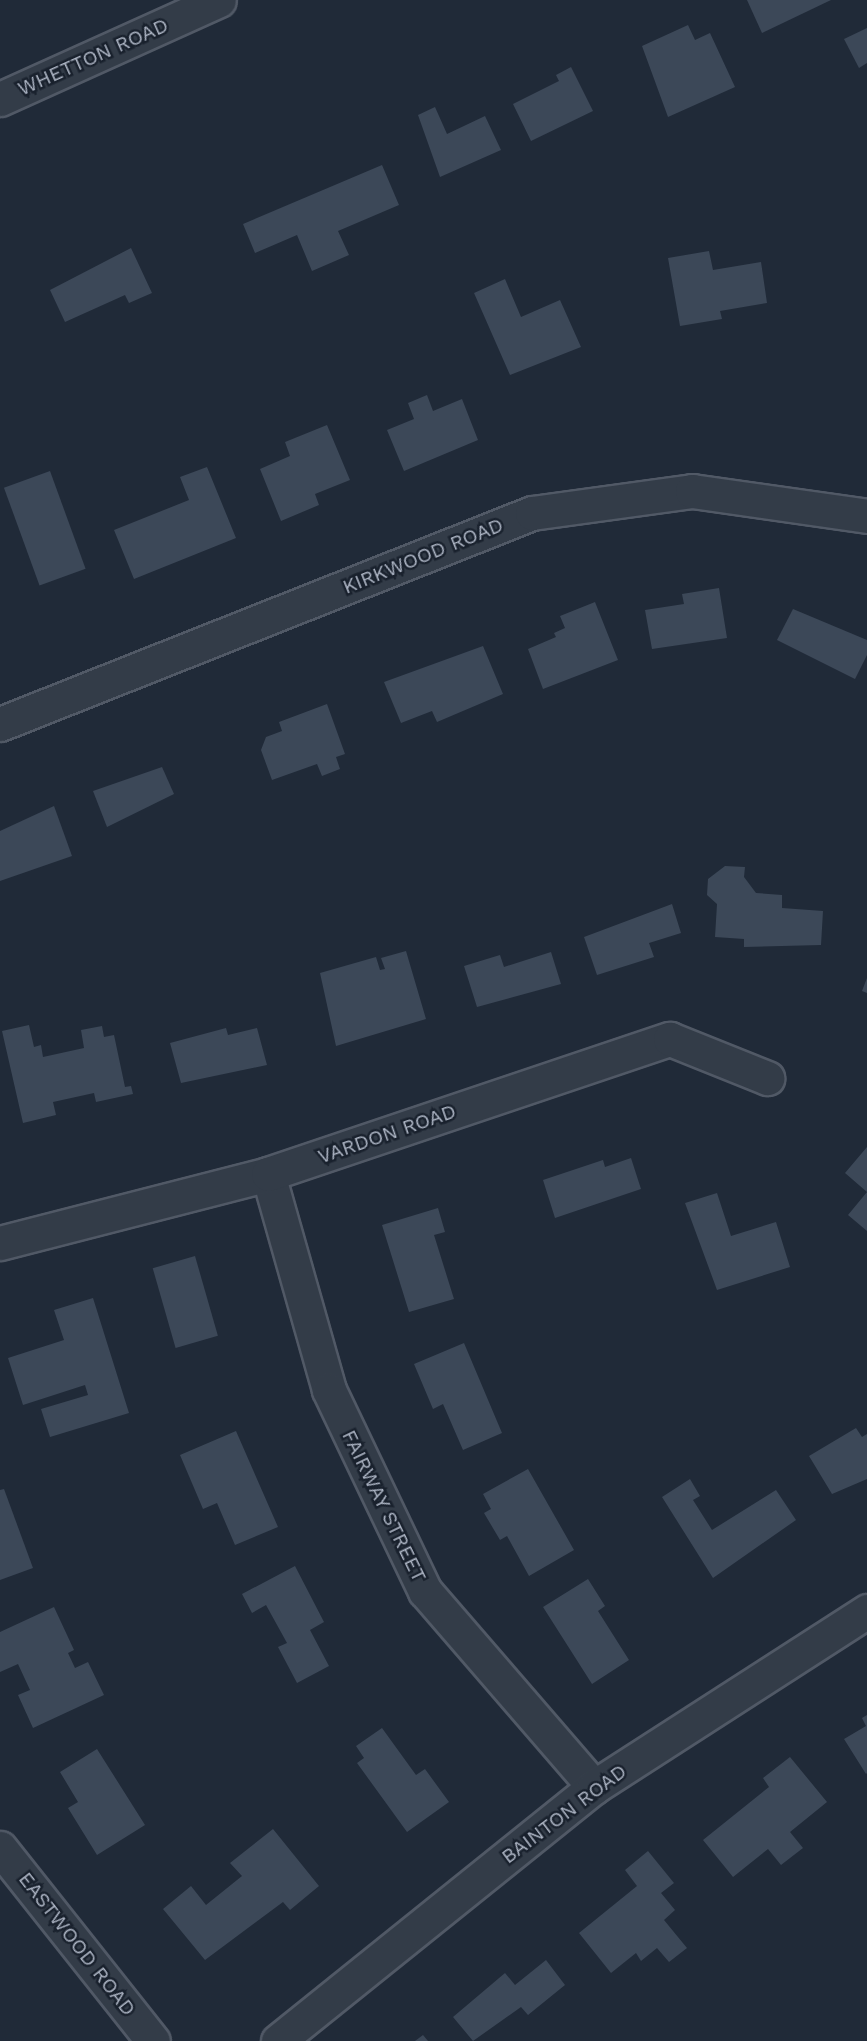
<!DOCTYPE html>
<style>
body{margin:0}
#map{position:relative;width:867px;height:2041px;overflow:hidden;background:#202a38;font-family:"Work Sans",sans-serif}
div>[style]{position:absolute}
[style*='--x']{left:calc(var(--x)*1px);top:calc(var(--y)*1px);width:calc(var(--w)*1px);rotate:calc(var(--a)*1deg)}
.building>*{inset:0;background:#3c4858;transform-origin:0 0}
.roads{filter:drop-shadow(2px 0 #515966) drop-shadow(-2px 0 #515966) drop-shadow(0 2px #515966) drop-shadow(0 -2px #515966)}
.minor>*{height:33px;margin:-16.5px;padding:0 16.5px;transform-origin:16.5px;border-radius:16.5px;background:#333c48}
span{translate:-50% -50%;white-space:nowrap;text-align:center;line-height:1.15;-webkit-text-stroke:5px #19212d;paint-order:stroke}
.street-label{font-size:20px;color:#aeb6c5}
</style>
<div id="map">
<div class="building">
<div style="clip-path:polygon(747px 0,831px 0,762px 33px)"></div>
<div style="clip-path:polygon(688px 25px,695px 40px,710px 33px,735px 87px,668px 117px,642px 46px)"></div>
<div style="clip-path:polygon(867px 28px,867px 63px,859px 68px,844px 39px)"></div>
<div style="clip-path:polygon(571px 67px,593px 111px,531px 141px,513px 104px,559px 81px,556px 75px)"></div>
<div style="clip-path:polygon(435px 107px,447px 134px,485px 116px,501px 150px,440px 177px,418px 115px)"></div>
<div style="clip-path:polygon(382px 165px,399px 205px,338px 231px,349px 255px,312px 271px,297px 235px,255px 253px,243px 224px)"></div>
<div style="clip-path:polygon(131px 248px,152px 293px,129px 303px,125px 295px,65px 322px,50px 290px)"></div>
<div style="clip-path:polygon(709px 251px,713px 270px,761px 262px,767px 303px,720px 311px,722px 319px,680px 326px,668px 258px)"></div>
<div style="clip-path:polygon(505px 279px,521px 317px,560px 300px,581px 347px,510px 375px,474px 293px)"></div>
<div style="clip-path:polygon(427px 395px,433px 411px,462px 399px,478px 440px,404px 471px,387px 430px,414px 419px,408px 403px)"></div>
<div style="clip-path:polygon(327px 425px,350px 480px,315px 494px,319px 505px,281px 521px,260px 469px,290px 456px,285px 442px)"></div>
<div style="clip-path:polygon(207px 467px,236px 538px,134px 579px,114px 530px,189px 500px,180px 477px)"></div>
<div style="left:50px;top:471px;width:104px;height:49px;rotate:70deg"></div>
<div style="clip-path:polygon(719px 588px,727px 638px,652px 649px,645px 610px,684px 604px,682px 594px)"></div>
<div style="clip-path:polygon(595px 602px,618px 660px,543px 689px,528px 649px,556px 637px,554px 633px,565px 628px,560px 616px)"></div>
<div style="clip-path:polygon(793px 609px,867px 640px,867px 655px,855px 679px,777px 640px)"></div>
<div style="clip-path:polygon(483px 646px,503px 694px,437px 722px,432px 711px,401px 723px,384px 682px)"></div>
<div style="clip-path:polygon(327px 704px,345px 754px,336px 757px,340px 769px,322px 776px,317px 764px,272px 780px,261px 750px,266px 737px,282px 731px,279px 722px)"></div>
<div style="clip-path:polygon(162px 767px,174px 794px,107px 827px,93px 791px)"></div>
<div style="clip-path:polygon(54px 806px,72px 856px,0 881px,0 831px)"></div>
<div style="clip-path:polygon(725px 866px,745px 867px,744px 877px,756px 893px,782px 895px,782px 908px,823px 911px,821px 945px,744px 947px,744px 939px,715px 937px,717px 904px,707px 895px,708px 879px)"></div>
<div style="clip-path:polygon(672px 904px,681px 933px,649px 943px,654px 957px,597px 975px,584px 937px)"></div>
<div style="clip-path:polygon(406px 951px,426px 1019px,336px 1046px,320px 973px,376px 957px,380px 970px,385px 969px,381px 958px)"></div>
<div style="clip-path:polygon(551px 952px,561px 984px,477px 1007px,464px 966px,500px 955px,504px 967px)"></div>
<div style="clip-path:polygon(867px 978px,867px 993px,862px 991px)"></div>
<div style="clip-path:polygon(29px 1025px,34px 1047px,41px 1045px,43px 1057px,84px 1048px,81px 1030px,102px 1026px,104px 1037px,114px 1035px,125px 1087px,131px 1086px,133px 1094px,96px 1102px,94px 1093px,53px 1102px,56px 1115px,23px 1123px,2px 1031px)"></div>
<div style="clip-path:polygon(226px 1028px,228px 1035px,257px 1028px,267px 1065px,181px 1083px,170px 1043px)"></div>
<div style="clip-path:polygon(867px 1147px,867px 1231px,848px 1215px,867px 1192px,845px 1173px)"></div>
<div style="clip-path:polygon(631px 1158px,641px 1189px,555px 1218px,543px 1180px,603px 1160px,605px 1167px)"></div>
<div style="clip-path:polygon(717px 1193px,731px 1236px,776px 1222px,790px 1267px,717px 1290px,685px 1203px)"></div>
<div style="clip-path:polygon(438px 1208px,445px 1232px,434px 1235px,454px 1299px,409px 1312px,382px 1225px)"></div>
<div style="left:195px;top:1256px;width:83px;height:44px;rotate:74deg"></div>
<div style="clip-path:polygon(93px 1298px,129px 1413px,50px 1437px,41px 1409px,88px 1395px,85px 1385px,23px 1405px,8px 1358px,64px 1340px,54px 1310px)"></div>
<div style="clip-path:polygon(464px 1343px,502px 1433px,463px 1450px,443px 1404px,433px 1409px,414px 1364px)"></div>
<div style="clip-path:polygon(856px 1428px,862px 1437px,867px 1434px,867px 1479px,832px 1494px,809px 1456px)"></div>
<div style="clip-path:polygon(236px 1431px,278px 1527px,235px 1545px,217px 1503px,203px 1509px,180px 1455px)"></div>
<div style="clip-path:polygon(528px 1469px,574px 1550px,529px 1576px,507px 1536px,500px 1540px,484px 1513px,491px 1509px,483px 1494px)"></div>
<div style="clip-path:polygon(690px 1479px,700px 1496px,693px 1500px,712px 1530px,776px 1490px,796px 1520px,713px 1578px,662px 1497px)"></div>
<div style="clip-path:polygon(4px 1489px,33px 1568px,0 1580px,0 1490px)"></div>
<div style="clip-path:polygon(295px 1566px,324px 1622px,310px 1630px,329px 1666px,297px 1683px,278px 1647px,287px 1643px,266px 1605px,252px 1613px,242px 1594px)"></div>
<div style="clip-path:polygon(588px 1579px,605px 1606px,598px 1611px,629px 1660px,592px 1684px,543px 1607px)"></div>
<div style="clip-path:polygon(54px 1607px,74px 1650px,68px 1653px,75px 1668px,88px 1662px,104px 1695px,33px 1728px,18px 1695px,30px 1690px,18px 1664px,0 1672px,0 1632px)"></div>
<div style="clip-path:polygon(867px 1715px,867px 1773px,866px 1774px,844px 1739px,866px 1726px,862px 1718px)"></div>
<div style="clip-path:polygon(382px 1728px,416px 1775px,425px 1769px,449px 1802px,407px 1832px,357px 1763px,364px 1758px,356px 1746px)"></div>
<div style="clip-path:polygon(97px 1749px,145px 1825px,97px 1855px,68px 1808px,78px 1802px,60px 1772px)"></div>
<div style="clip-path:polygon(790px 1757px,827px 1802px,790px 1832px,803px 1848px,781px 1865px,768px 1849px,733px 1877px,703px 1840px,769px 1787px,763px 1778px)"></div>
<div style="clip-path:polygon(273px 1829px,319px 1886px,290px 1910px,283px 1902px,205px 1960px,163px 1909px,191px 1886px,206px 1905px,242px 1876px,230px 1863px)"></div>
<div style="clip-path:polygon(648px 1851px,674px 1883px,661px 1893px,675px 1910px,664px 1920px,687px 1948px,669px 1962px,657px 1948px,641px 1961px,636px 1953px,611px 1973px,579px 1933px,637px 1886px,625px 1870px)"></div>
<div style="clip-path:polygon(546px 1960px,565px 1985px,528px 2015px,521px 2007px,473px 2041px,453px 2017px,505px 1973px,515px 1985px)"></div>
<div style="clip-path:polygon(423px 2035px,428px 2041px,415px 2041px)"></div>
</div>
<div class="roads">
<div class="minor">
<div style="--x:0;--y:99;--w:240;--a:-24.3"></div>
<div style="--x:0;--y:724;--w:572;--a:-21.63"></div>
<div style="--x:532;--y:513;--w:162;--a:-7.8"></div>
<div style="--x:692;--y:491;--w:177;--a:8.1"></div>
<div style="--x:268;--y:1174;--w:224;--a:74.2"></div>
<div style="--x:329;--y:1390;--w:223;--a:64.5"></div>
<div style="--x:425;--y:1591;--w:259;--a:49.2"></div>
<div style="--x:0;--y:1243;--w:277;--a:-14.4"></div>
<div style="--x:268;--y:1174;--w:424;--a:-18.6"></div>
<div style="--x:670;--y:1039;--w:105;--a:21.9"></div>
<div style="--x:0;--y:1848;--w:246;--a:51.6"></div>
<div style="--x:278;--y:2041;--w:405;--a:-38.8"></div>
<div style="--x:594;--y:1787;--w:325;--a:-32.8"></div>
</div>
</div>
<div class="street-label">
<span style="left:93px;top:57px;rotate:-24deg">WHETTON ROAD</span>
<span style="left:423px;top:556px;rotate:-22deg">KIRKWOOD ROAD</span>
<span style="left:387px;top:1134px;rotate:-19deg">VARDON ROAD</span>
<span style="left:384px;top:1506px;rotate:64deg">FAIRWAY STREET</span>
<span style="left:564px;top:1814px;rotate:-37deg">BAINTON ROAD</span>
<span style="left:77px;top:1944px;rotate:52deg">EASTWOOD ROAD</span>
</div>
</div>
